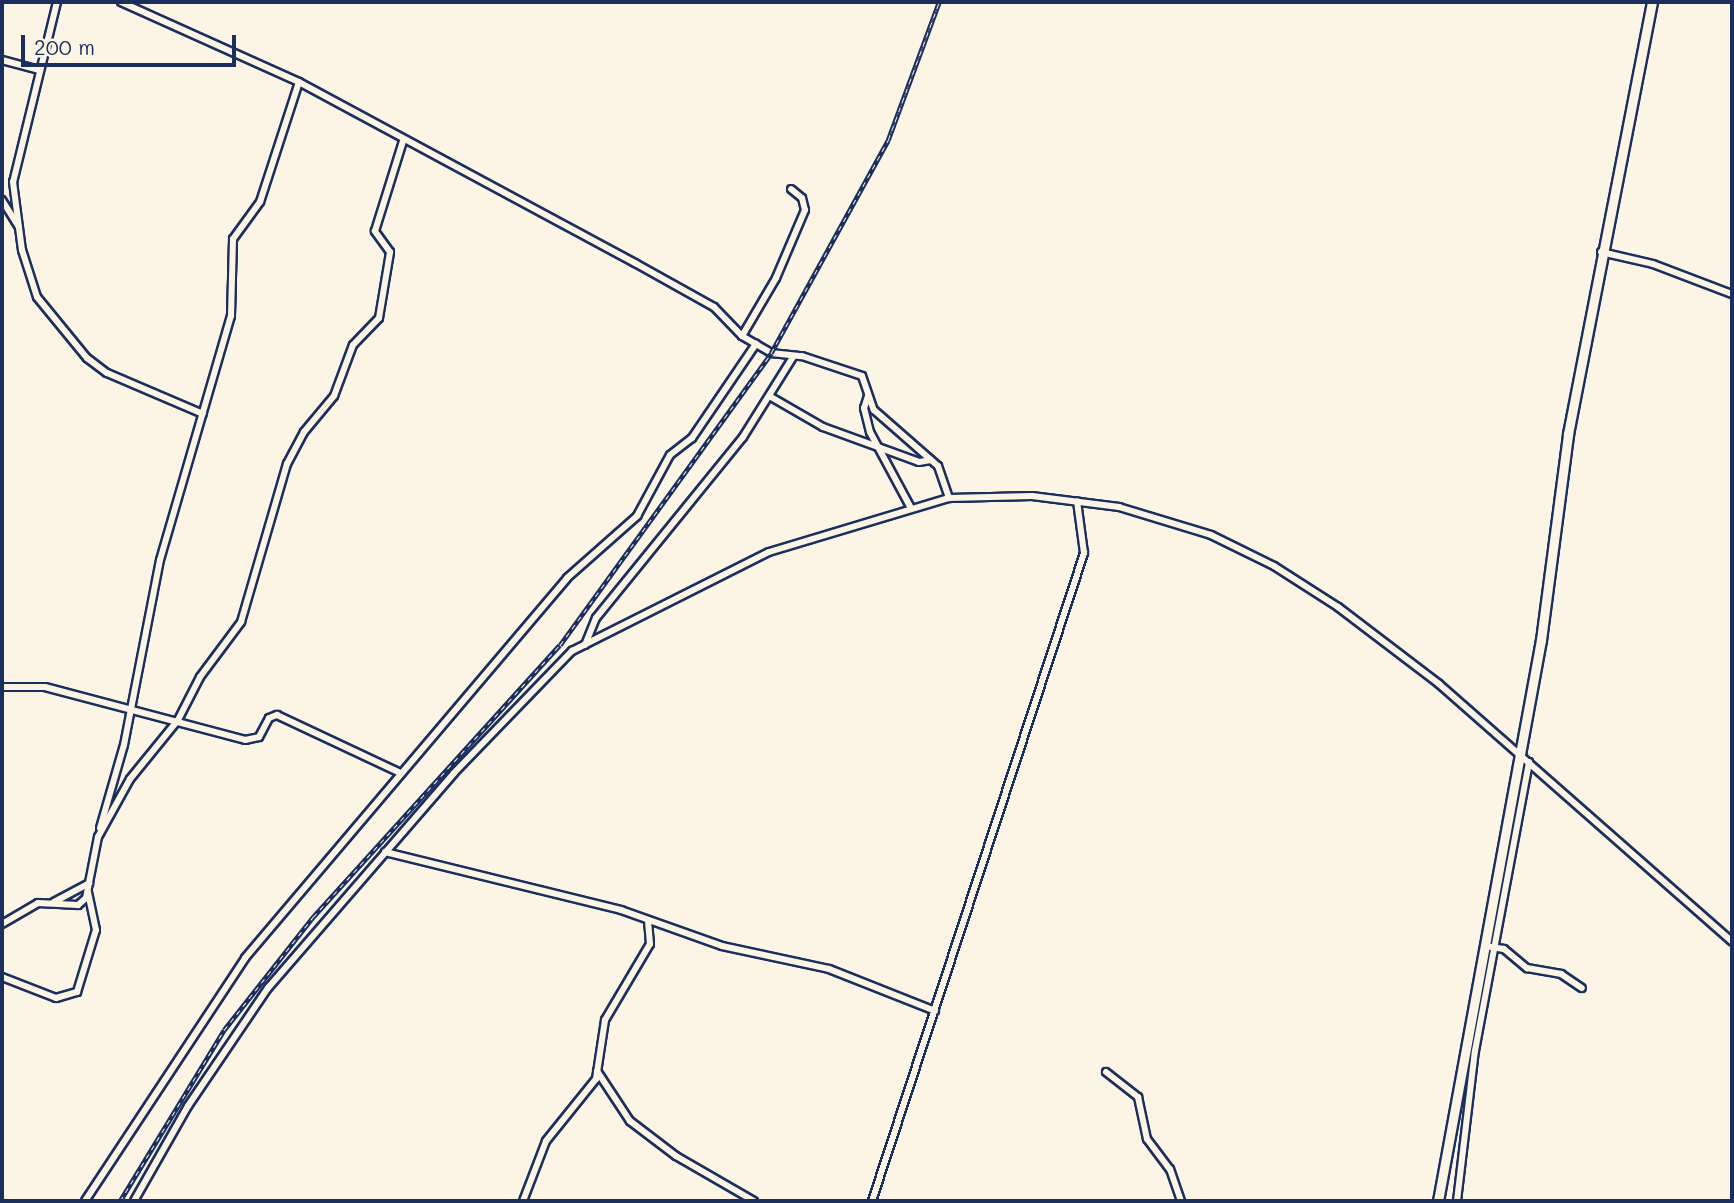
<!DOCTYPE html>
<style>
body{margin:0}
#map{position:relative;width:1734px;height:1203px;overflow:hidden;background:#fcf5e5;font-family:Mali,sans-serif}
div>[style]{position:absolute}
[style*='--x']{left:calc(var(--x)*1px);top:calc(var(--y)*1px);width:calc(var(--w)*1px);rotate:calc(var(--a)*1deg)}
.roads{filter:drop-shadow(2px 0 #1b2f5e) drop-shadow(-2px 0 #1b2f5e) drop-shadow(0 2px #1b2f5e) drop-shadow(0 -2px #1b2f5e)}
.street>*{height:6px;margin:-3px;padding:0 3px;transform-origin:3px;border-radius:3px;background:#fcf5e5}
.secondary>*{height:9px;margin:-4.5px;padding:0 4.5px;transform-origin:4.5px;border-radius:4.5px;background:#fcf5e5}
.rail>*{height:4.5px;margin-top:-2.25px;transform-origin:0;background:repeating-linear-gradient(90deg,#fcf5e5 0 5px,#1b2f5e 0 10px);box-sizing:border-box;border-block:2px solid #1b2f5e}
span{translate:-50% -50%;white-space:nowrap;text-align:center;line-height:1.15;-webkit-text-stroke:5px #fcf5e5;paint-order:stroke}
.frame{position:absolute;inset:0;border:4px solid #1b2f5e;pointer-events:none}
.scale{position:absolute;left:21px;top:35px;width:215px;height:32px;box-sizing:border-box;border:4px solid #1b2f5e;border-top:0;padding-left:9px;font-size:21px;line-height:24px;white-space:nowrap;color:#1b2f5e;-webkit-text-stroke:5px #fcf5e5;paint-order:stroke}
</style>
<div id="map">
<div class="roads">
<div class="street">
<div style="--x:57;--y:2;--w:185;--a:103.7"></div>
<div style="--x:13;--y:182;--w:69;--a:82.5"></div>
<div style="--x:22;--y:250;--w:49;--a:72.3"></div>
<div style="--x:37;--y:297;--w:79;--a:50.7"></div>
<div style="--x:87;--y:358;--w:25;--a:37"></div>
<div style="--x:107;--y:373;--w:104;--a:23.1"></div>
<div style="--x:121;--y:2;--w:195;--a:24.2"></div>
<div style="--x:299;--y:82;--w:382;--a:28.3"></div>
<div style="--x:635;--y:263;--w:90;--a:29.1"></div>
<div style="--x:714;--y:307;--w:40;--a:46"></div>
<div style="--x:742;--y:336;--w:34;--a:30"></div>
<div style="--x:771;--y:353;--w:31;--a:6"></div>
<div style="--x:802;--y:356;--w:63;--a:18.4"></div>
<div style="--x:862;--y:376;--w:36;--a:71"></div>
<div style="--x:874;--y:410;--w:85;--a:41.2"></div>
<div style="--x:938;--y:466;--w:34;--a:71"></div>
<div style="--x:2;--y:60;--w:38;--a:15"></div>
<div style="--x:2;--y:200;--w:32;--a:58"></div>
<div style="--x:1601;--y:252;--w:53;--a:13"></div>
<div style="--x:1653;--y:264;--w:85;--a:20.8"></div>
<div style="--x:742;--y:336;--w:67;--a:-59.6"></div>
<div style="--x:776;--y:278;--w:74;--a:-66.9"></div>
<div style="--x:805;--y:210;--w:12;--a:-104"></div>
<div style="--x:802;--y:198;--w:14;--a:-141"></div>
<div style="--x:868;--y:396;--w:13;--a:108"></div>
<div style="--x:864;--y:408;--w:25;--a:76"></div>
<div style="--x:870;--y:432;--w:86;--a:61.7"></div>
<div style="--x:771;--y:397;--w:60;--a:30"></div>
<div style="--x:823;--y:427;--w:102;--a:20"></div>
<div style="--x:919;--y:462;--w:12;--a:-9"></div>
<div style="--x:585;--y:645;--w:29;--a:-68"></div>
<div style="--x:596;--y:618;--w:233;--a:-50.9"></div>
<div style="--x:743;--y:437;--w:94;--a:-58"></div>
<div style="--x:2;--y:687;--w:43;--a:0"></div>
<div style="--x:45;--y:687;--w:207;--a:14.8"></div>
<div style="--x:245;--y:740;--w:14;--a:-12"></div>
<div style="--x:259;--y:737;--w:21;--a:-62"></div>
<div style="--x:269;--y:718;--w:9;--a:-21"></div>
<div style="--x:277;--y:715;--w:134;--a:25.2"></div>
<div style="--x:100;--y:828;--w:86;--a:-73.9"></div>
<div style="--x:124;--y:745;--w:188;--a:-79"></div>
<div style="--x:160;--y:560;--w:254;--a:-73.8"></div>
<div style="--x:231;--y:316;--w:77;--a:-88.5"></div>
<div style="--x:233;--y:239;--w:46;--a:-53.9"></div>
<div style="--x:260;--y:202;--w:126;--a:-72"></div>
<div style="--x:385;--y:852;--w:243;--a:13.8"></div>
<div style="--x:621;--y:910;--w:107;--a:19.6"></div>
<div style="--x:722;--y:946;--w:109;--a:12.1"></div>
<div style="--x:829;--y:969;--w:114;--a:21.6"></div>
<div style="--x:54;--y:902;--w:40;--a:-28"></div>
<div style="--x:2;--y:924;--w:42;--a:-30.3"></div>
<div style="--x:38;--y:903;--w:40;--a:2.9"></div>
<div style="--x:78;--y:905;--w:11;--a:-41"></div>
<div style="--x:86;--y:898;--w:62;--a:-78.9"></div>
<div style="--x:98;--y:837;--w:66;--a:-61.1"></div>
<div style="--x:130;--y:779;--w:76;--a:-50.9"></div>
<div style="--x:178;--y:720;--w:48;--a:-62.9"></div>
<div style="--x:200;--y:677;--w:69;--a:-53.3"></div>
<div style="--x:241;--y:622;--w:165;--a:-73.8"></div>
<div style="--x:287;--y:464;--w:36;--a:-62"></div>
<div style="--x:304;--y:432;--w:47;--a:-50.2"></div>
<div style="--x:334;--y:396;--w:54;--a:-69.6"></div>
<div style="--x:353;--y:345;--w:37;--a:-46"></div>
<div style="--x:379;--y:318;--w:67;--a:-80.5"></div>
<div style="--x:390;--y:252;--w:26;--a:-126"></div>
<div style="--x:375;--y:231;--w:94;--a:-72.7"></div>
<div style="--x:1485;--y:946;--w:19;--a:9"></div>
<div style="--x:1504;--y:949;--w:30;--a:40"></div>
<div style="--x:1527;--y:968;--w:35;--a:10"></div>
<div style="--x:1561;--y:974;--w:25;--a:34"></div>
<div style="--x:2;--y:977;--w:58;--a:21.3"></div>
<div style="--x:56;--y:998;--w:22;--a:-16"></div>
<div style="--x:77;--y:992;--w:65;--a:-73"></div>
<div style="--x:96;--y:930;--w:39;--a:-102"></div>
<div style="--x:597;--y:1071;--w:60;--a:56.6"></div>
<div style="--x:630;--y:1121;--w:58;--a:37.3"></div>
<div style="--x:676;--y:1156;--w:90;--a:30"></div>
<div style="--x:1106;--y:1072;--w:41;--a:38"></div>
<div style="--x:1138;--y:1097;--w:43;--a:77.9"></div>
<div style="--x:1147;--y:1139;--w:38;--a:53"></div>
<div style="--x:1170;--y:1169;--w:34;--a:71"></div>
<div style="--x:85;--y:1201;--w:291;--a:-56.6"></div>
<div style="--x:245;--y:958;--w:498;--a:-49.7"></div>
<div style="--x:567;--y:578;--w:94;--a:-41.5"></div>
<div style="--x:637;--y:516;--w:69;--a:-61.6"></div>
<div style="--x:670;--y:455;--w:28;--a:-38"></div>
<div style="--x:692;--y:438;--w:114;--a:-55.8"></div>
<div style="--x:134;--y:1201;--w:109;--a:-60.4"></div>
<div style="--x:188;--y:1106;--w:143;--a:-55.9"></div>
<div style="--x:268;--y:988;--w:284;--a:-49.1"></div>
<div style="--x:454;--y:773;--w:170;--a:-46"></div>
<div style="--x:572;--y:651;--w:220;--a:-26.7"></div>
<div style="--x:769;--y:552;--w:188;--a:-16.7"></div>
<div style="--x:949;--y:498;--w:83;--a:-1.4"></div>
<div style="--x:1032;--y:496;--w:88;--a:7.2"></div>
<div style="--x:1119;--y:507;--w:96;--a:16.9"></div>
<div style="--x:1211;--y:535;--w:70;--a:26.2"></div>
<div style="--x:1274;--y:566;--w:76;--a:32.6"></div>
<div style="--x:1338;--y:607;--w:127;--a:37.3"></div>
<div style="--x:1439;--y:684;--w:390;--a:41.3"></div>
<div style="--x:523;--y:1201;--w:64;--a:-69"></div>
<div style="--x:546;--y:1141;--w:80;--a:-51.1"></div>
<div style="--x:596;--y:1079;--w:60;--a:-81.3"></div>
<div style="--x:605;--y:1020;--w:88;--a:-59.4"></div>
<div style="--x:650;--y:944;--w:21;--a:-95"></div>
<div style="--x:872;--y:1201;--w:682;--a:-71.88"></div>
<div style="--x:1084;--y:553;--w:52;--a:-97.7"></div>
<div style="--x:1457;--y:1201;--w:151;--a:-83.2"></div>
<div style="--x:1475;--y:1051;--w:294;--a:-79.4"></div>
</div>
<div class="secondary">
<div style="--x:1438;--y:1201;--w:570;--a:-79.6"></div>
<div style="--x:1541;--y:640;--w:208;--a:-82.5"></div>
<div style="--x:1568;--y:434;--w:440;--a:-79"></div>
</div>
</div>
<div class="rail">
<div style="--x:120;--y:1201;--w:200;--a:-58.7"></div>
<div style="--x:224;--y:1030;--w:144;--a:-51.8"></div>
<div style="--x:313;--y:917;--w:367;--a:-47.8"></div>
<div style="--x:560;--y:645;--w:360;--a:-54.1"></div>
<div style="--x:771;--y:353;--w:243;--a:-61.2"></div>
<div style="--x:888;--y:140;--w:147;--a:-69.7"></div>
</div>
<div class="frame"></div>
<div class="scale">200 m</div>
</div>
